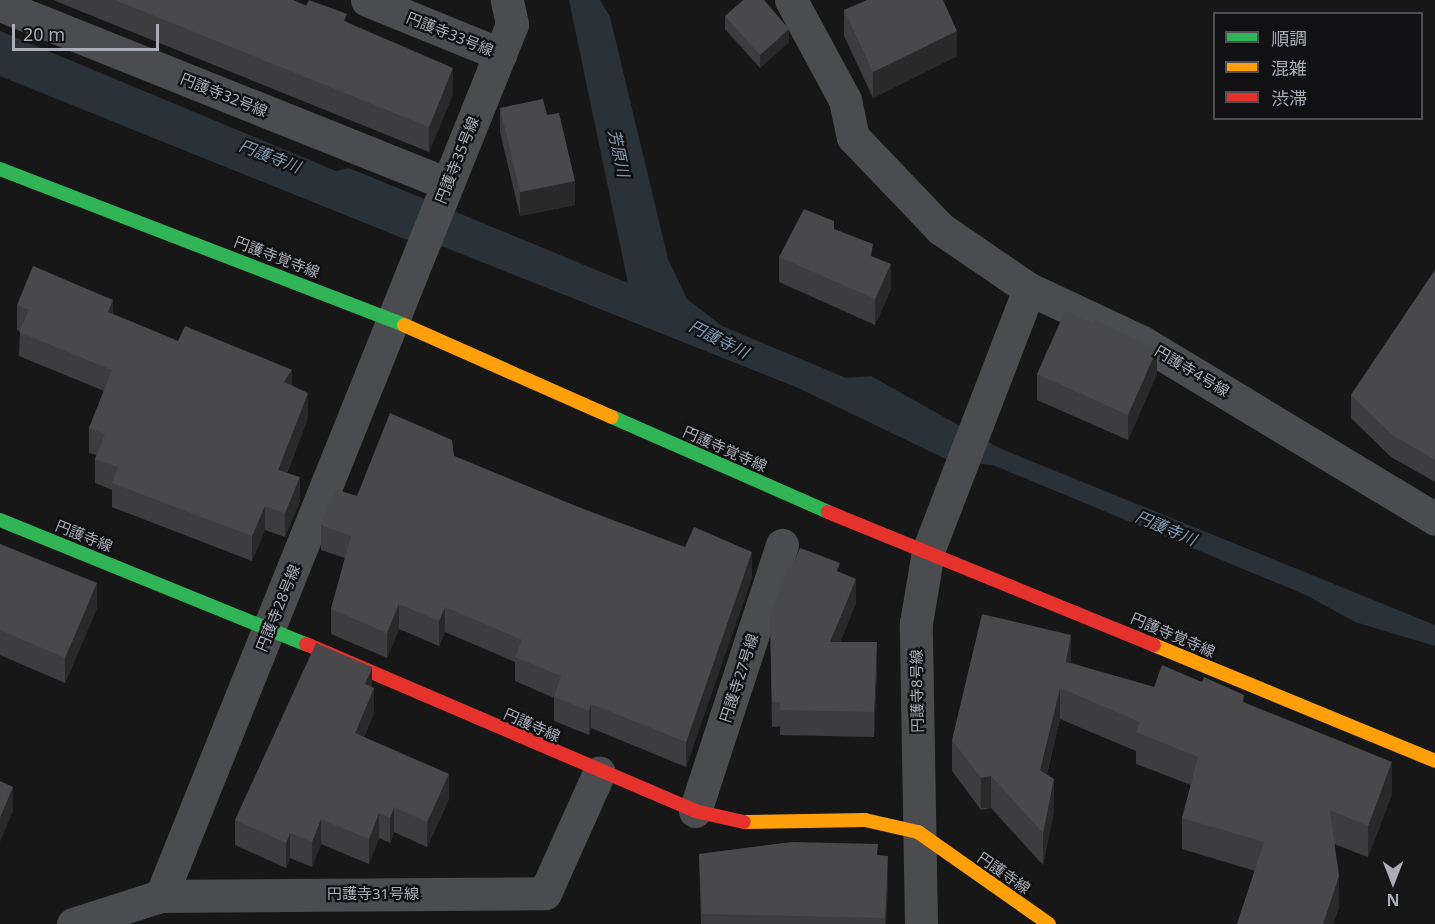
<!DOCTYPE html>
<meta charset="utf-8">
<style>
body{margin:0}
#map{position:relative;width:1435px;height:924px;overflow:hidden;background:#171717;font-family:"Noto Sans","Noto Sans JP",sans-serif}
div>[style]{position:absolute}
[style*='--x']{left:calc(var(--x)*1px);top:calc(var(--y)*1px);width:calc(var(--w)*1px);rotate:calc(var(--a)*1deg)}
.water>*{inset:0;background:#2a3239}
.street>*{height:33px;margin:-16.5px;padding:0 16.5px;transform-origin:16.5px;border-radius:16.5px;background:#4b4c50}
.fast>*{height:14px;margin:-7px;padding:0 7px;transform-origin:7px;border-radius:7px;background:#30b455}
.slow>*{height:14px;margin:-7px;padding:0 7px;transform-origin:7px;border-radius:7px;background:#ff9f0a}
.jam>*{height:14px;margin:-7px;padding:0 7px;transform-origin:7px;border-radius:7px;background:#e5322d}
.wall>*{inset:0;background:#3d3d3f}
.shaded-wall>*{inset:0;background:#29292a;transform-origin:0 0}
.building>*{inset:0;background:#49494c}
span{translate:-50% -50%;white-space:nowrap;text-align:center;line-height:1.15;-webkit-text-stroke:4.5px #111113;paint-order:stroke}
.street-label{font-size:15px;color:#a8adb8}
.water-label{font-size:16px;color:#7f9bb3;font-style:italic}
.legend{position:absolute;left:1213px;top:12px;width:210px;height:108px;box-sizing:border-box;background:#111113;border:2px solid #4d4f55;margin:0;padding:8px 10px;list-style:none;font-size:18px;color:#a8adb8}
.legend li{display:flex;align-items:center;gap:12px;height:30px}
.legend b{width:30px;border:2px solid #4d4f55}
.north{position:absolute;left:1363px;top:852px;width:60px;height:60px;-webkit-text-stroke:4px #111113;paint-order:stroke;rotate:180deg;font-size:16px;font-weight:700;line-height:24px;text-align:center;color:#a8adb8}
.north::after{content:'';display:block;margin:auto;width:21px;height:27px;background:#a8adb8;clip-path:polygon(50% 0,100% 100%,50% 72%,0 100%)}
.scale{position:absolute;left:12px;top:24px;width:147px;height:27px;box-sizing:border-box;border:3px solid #a8adb8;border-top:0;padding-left:8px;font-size:18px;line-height:21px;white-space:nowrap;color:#a8adb8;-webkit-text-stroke:4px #111113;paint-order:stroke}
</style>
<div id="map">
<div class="water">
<div style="clip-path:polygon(569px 0,600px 0,610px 17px,668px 259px,687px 299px,722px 326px,846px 378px,871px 376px,999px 448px,1435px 625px,1435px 646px,1355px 622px,1306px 595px,993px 465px,950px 461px,796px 387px,444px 247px,402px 238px,0 76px,0 31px,336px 171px,349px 168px,628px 283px)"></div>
</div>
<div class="street">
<div style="--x:367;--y:0;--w:144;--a:22.1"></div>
<div style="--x:791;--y:0;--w:114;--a:61.6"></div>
<div style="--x:845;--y:100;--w:38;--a:78"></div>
<div style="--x:853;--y:137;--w:127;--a:46.3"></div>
<div style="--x:941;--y:229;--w:107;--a:34.3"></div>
<div style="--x:0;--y:5;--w:482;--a:21.8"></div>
<div style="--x:695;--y:811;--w:280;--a:-71.9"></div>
<div style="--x:161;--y:896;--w:940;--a:-68.07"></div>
<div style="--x:512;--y:24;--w:25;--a:-102"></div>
<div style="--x:73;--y:924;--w:92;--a:-17.7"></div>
<div style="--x:161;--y:896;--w:384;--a:-0.4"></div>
<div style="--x:545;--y:893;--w:132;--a:-65.8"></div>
<div style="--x:921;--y:924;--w:301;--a:-91"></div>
<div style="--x:916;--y:623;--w:73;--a:-80.5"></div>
<div style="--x:928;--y:551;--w:281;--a:-68.9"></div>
<div style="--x:1029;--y:289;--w:125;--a:25.1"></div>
<div style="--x:1142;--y:342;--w:342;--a:31.1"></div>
</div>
<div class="fast">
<div style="--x:0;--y:169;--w:433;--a:21.1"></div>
<div style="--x:612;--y:417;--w:236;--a:23.7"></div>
<div style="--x:0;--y:520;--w:330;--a:22.1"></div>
</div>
<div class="slow">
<div style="--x:404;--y:325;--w:227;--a:23.9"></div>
<div style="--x:1154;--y:645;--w:304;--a:22.4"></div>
<div style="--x:744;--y:822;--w:121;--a:-0.9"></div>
<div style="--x:865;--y:820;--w:54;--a:12.8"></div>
<div style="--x:918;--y:832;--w:160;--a:35.1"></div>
</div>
<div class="jam">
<div style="--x:828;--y:512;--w:352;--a:22.2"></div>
<div style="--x:306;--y:644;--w:423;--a:23.2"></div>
<div style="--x:695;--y:811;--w:50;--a:12.7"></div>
</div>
<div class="wall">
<div style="clip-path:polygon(53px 0,293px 0,347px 22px,453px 94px,429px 152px)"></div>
<div style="clip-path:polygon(844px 10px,957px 56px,873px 98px,844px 36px)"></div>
<div style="clip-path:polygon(725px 16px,789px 42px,760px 68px,725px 29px)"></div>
<div style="clip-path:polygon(500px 108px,547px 115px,575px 205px,520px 216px,500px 132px)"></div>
<div style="clip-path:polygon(779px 257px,873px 257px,891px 289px,875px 325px,779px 282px)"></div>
<div style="clip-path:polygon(1435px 270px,1435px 482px,1391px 457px,1351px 418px,1351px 395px)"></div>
<div style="clip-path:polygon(17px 305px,113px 314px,178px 341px,292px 386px,308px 418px,287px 473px,300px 501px,285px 537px,265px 530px,252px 561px,112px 507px,112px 490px,95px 483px,95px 459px,96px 455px,89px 453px,89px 428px,104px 391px,19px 356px,20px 331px,17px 330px)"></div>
<div style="clip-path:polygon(1037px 374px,1157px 374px,1128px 440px,1037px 400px)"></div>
<div style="clip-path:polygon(454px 456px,578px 507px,752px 577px,686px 767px,591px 728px,589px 735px,554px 721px,554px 698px,515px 681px,515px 662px,445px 632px,439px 646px,399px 629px,387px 658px,331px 634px,331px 609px,345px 558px,321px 550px,321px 525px,357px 496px)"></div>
<div style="clip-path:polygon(0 544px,97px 608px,65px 683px,0 655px)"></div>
<div style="clip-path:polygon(791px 569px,840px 572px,856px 603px,840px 642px,877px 667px,874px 737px,780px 735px,780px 726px,772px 727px,770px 616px)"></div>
<div style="clip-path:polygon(1071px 663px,1154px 687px,1244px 702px,1392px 794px,1368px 857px,1334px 844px,1339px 908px,1333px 924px,1237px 924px,1255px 871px,1182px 849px,1182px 818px,1191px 785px,1136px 764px,1136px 751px,1060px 719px,1047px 774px,1054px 811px,1043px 865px,991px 808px,981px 810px,952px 771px,952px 740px)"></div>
<div style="clip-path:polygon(372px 687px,374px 713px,364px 737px,449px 799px,427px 847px,394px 832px,390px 843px,379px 838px,369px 864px,321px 844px,312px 867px,290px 858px,286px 868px,235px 845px,235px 820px)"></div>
<div style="clip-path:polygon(699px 854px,878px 855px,888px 881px,886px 924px,701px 924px)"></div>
</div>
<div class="shaded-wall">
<div style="clip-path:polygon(789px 29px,789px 42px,760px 68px,760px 55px)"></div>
<div style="clip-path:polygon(957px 31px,957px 56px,873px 98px,873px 72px)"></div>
<div style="clip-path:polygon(453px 68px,453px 94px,429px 152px,429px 127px)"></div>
<div style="clip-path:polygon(575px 181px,575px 205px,520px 216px,520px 192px)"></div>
<div style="clip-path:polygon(891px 264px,891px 289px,875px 325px,875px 299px)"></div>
<div style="clip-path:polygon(113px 300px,113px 325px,108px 312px)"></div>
<div style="clip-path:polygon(1157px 349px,1157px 374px,1128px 440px,1128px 415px)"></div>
<div style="clip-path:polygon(292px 370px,292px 395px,284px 382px)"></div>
<div style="clip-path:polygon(308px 393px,308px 418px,278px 494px,278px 470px)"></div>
<div style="clip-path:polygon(300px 477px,300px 501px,285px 537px,285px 513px)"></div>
<div style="clip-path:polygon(265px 506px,265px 530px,252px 561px,252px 536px)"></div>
<div style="clip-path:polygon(752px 552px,752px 577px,686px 767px,686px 742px)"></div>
<div style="clip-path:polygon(856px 579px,856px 603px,830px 666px,830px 642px)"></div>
<div style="clip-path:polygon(97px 583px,97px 608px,65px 683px,65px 658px)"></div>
<div style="clip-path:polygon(399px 604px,399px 629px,387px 658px,387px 633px)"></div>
<div style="clip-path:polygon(445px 607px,445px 632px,439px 646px,439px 621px)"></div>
<div style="clip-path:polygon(1071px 635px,1071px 667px,1066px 662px)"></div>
<div style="clip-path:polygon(877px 642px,877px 667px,874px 737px,874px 712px)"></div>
<div style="clip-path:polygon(372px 667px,372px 692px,365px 684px)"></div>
<div style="clip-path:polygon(374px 688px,374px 713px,355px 758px,355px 733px)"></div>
<div style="clip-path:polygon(1060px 688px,1060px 719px,1040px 801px,1040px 770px)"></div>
<div style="clip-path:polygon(591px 704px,591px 728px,589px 735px,589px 711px)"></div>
<div style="clip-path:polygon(1392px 762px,1392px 794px,1368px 857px,1368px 826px)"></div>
<div style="clip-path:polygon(449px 774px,449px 799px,427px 847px,427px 822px)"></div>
<div style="left:991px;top:776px;width:32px;height:10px;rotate:90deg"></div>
<div style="clip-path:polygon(1054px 779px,1054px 811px,1043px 865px,1043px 833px)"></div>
<div style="clip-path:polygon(13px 787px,13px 811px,0 842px,0 818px)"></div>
<div style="clip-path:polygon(394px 807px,394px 832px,390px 843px,390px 818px)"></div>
<div style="clip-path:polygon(379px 813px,379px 838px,369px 864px,369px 839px)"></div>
<div style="clip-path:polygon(321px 819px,321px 844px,312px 867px,312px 842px)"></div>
<div style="clip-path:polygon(290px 833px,290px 858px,286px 868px,286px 843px)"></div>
<div style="clip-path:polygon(888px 856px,888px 881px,886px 924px,885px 924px)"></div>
<div style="clip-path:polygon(1339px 876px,1339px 908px,1333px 924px,1323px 924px)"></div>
</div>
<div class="building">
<div style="clip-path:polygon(115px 0,293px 0,306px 6px,309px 0,347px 14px,344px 21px,453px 68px,429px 127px)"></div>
<div style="clip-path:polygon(743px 0,764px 0,789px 29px,760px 55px,725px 16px)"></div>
<div style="clip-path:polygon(867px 0,943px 0,957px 31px,873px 72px,844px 10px)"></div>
<div style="clip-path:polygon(543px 99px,547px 115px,559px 113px,575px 181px,520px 192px,500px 108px)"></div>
<div style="clip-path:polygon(804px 209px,834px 221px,834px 229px,873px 244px,871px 256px,891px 264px,875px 299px,779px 257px)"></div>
<div style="clip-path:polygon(33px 266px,113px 300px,108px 312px,178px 341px,185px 326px,292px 370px,284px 382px,308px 393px,278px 470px,300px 477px,285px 513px,265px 506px,252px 536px,112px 483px,118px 467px,95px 459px,105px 434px,89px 428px,112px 370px,19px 332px,29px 310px,17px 305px)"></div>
<div style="clip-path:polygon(1435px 270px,1435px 460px,1391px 434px,1351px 395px)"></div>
<div style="clip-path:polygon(1065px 311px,1094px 324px,1095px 320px,1157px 349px,1128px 415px,1037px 374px)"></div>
<div style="clip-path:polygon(390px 413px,452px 440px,454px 456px,578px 507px,685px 547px,694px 527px,752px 552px,686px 742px,591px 704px,589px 711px,554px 697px,561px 676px,515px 657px,522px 640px,445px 607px,439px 621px,399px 604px,387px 633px,331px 609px,351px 536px,321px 525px,335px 489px,357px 496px)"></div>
<div style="clip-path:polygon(0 544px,97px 583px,65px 658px,0 630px)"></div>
<div style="clip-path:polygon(800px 548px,840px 563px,837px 571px,856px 579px,830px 642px,877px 642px,874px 712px,780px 710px,780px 702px,772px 702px,770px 616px,787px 567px,791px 569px)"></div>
<div style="clip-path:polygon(982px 614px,1071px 635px,1066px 662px,1154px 687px,1162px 665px,1202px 682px,1204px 677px,1244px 695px,1243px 702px,1392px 762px,1368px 826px,1330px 810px,1339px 876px,1323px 924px,1237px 924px,1264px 842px,1182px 818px,1198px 757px,1136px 732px,1140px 722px,1060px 688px,1040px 770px,1054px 779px,1043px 833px,991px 776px,981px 778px,952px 740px)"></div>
<div style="clip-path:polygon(316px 643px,372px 667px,365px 684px,374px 688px,355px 733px,449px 774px,427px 822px,394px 807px,390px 818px,379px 813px,369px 839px,321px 819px,312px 842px,290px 833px,286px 843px,235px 820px)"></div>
<div style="clip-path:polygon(0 781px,13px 787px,0 818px)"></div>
<div style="clip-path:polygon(792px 842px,878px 844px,877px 855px,888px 856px,885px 918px,702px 914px,699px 854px)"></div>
</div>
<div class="street-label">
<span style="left:450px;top:34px;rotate:22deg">円護寺33号線</span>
<span style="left:224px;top:95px;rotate:22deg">円護寺32号線</span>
<span style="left:457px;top:160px;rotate:-68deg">円護寺35号線</span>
<span style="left:277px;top:257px;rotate:21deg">円護寺覚寺線</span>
<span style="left:1192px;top:371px;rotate:31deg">円護寺4号線</span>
<span style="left:725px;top:449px;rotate:24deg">円護寺覚寺線</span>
<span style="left:84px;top:536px;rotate:22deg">円護寺線</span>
<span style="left:278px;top:608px;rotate:-68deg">円護寺28号線</span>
<span style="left:1173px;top:635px;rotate:23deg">円護寺覚寺線</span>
<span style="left:739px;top:678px;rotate:-72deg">円護寺27号線</span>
<span style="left:917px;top:691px;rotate:-91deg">円護寺8号線</span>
<span style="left:532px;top:725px;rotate:24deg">円護寺線</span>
<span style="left:1004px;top:873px;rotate:35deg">円護寺線</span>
<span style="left:373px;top:894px">円護寺31号線</span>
</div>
<div class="water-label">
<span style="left:619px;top:153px;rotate:78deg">芳原川</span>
<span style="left:270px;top:156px;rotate:21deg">円護寺川</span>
<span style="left:719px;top:339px;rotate:27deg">円護寺川</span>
<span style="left:1166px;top:528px;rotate:23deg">円護寺川</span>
</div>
<ul class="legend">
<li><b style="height:8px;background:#30b455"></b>順調</li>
<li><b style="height:8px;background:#ff9f0a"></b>混雑</li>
<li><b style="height:8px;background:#e5322d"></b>渋滞</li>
</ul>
<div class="north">N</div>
<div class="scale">20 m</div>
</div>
